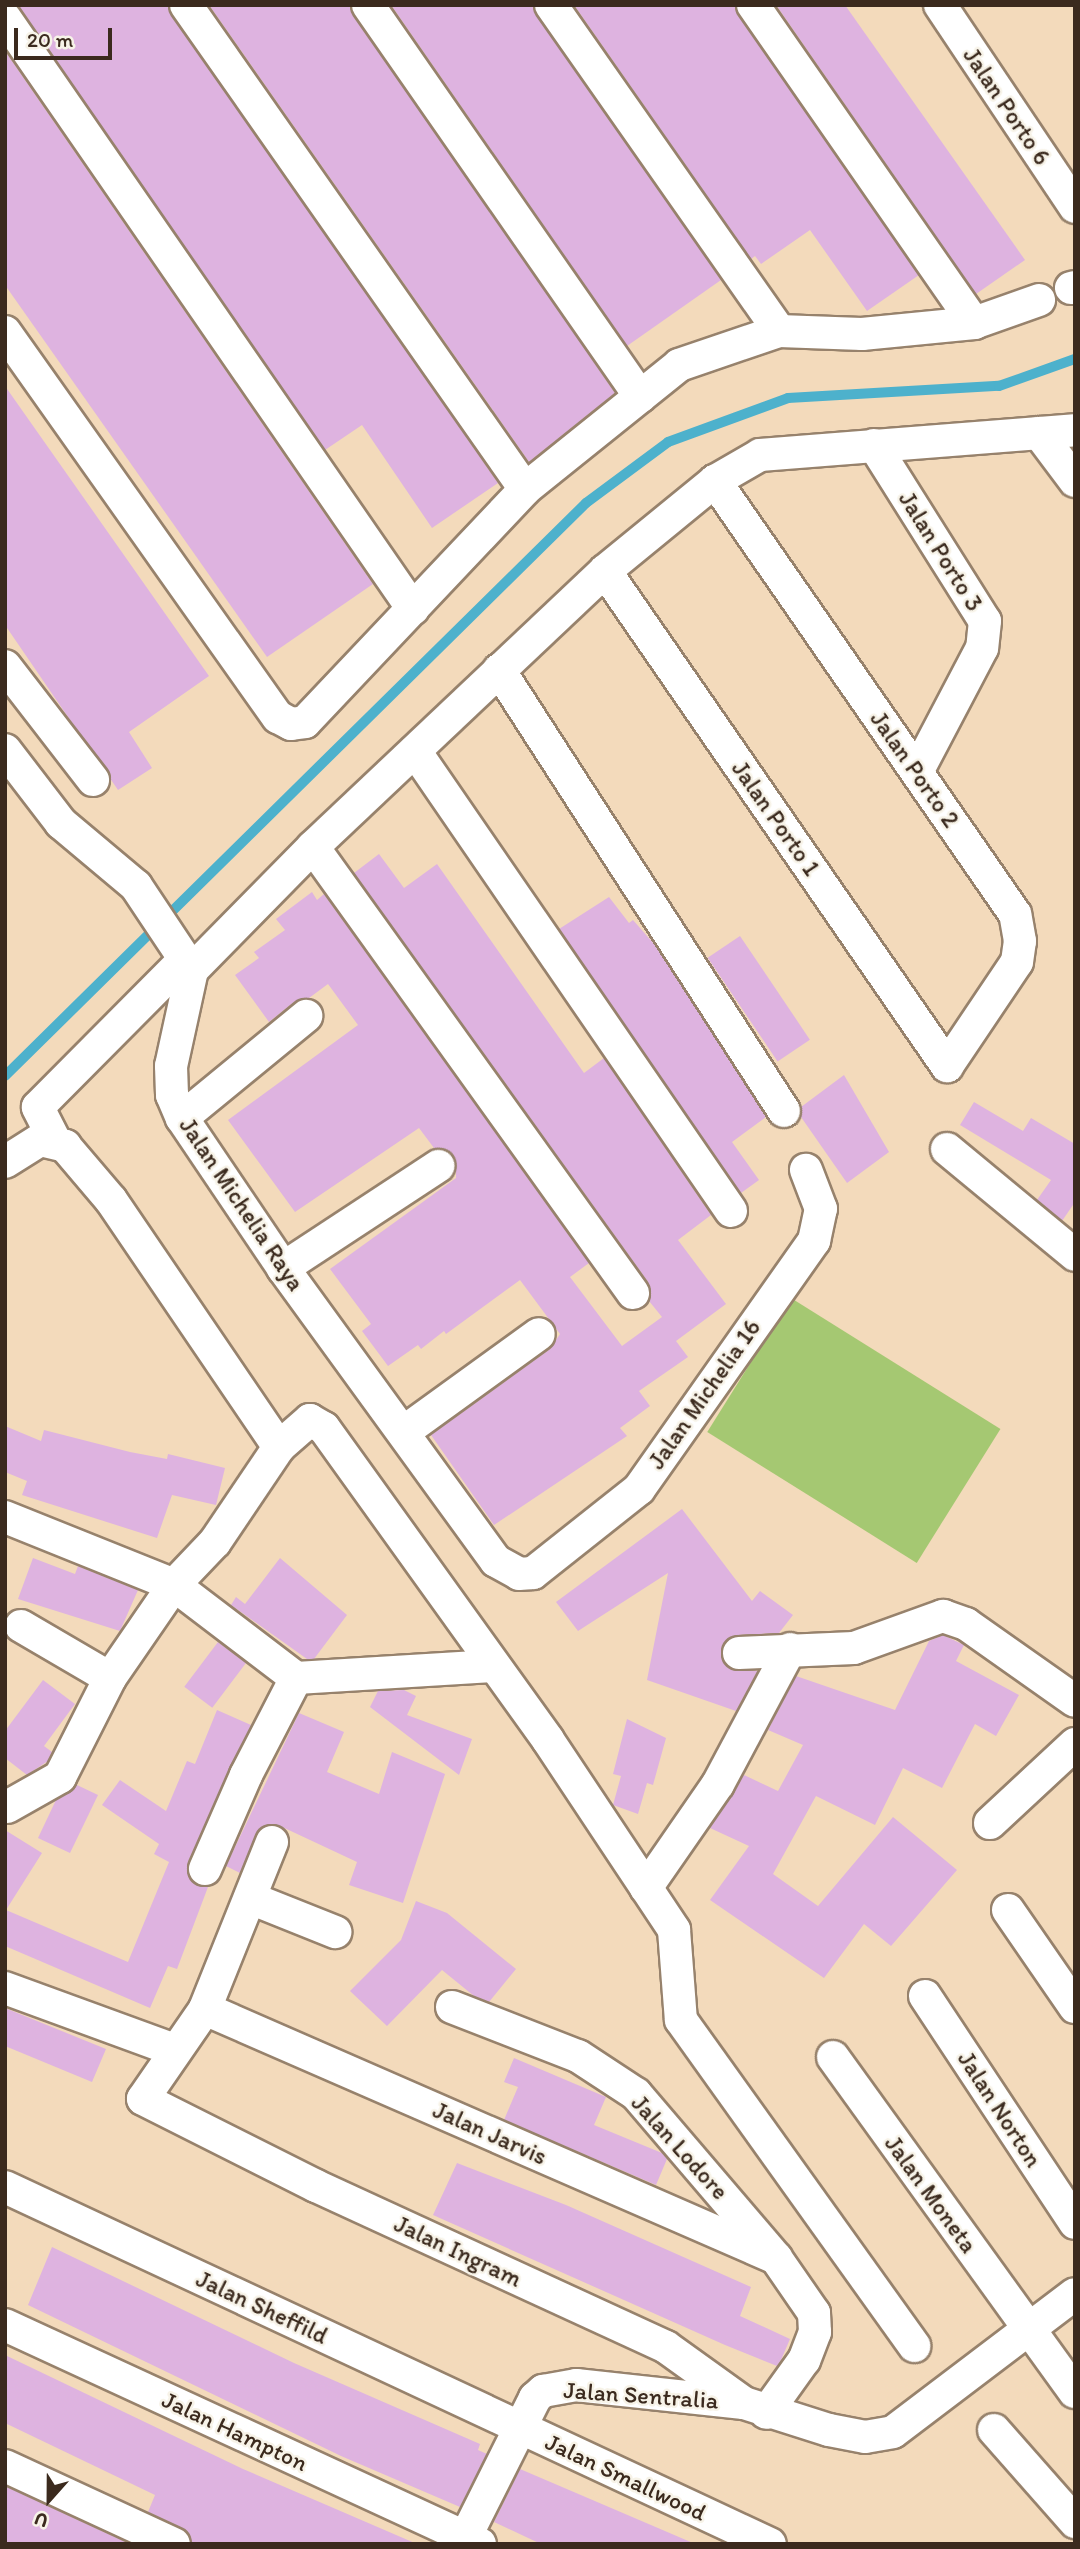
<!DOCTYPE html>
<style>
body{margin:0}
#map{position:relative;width:1080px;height:2549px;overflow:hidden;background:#f3dabb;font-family:Itim,sans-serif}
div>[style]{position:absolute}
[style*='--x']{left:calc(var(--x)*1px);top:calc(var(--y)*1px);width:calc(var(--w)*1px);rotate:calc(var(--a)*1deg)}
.green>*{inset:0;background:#a5c872;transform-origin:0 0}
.stream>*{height:10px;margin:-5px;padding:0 5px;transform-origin:5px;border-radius:5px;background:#4db1cc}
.building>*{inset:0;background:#deb3e0;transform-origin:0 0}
.roads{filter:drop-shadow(2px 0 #97826c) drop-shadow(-2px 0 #97826c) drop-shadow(0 2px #97826c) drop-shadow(0 -2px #97826c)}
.minor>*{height:32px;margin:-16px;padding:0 16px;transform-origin:16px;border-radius:16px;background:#fff}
span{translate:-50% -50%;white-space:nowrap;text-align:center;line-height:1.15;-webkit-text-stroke:5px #f7f3e8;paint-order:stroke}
.street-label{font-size:24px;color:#3b2a1e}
.frame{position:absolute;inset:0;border:7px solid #3b2a1e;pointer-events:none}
.north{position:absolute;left:14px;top:2465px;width:70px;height:70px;-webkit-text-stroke:5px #f7f3e8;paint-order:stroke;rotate:201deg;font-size:19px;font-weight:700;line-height:28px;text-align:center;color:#3b2a1e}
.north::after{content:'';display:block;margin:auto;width:24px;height:32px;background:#3b2a1e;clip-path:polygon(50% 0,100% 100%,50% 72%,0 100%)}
.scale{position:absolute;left:14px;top:28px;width:98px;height:32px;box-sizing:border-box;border:4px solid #3b2a1e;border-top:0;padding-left:9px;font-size:21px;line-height:24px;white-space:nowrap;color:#3b2a1e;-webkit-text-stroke:5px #f7f3e8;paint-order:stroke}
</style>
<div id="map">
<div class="green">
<div style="left:791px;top:1298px;width:247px;height:158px;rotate:32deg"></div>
</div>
<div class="stream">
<div style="--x:5;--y:1076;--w:816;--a:-44.6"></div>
<div style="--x:586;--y:503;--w:102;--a:-36.6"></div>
<div style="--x:668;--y:442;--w:128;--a:-20.1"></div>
<div style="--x:788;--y:398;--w:211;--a:-3.3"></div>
<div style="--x:999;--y:386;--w:81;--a:-19.6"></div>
</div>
<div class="building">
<div style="clip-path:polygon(18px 5px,168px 5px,498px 483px,432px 528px,362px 425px,325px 450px)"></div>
<div style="clip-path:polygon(209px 5px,350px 5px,615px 393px,529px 462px)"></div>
<div style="clip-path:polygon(391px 5px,533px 5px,721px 280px,627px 346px)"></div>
<div style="clip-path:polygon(574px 5px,735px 5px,919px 275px,867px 311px,810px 230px,761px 264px,755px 256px,751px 259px)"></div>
<div style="clip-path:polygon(776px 5px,845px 5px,1025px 260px,976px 294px)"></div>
<div style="clip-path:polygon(5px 51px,373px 584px,267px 657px,5px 285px)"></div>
<div style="clip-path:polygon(5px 386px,209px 676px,129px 732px,152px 768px,118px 790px,5px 625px)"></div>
<div style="clip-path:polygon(379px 854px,404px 888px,437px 864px,584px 1073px,604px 1058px,711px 1215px,678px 1240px,726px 1304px,676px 1341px,688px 1357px,639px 1391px,650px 1406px,620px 1428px,627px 1436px,494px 1525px,431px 1435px,550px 1349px,560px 1334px,520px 1280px,446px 1334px,444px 1331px,421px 1349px,418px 1345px,388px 1366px,362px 1331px,371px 1324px,330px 1269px,456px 1178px,456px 1164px,453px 1155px,434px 1148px,419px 1128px,295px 1212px,263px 1168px,228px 1120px,358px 1025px,328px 984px,309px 998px,294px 1002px,269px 1022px,235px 975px,259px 958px,254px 952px,285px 930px,276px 919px,312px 892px,317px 900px,324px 894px,589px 1263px,570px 1277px,622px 1346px,662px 1317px,649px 1301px,648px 1282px,354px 873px)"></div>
<div style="clip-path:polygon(609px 897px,629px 923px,633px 920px,654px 944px,766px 1117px,732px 1142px,759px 1180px,741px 1193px,559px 929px)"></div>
<div style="left:740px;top:936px;width:125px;height:39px;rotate:56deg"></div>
<div style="clip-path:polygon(844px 1075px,889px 1152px,847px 1183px,801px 1117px,801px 1107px)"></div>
<div style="clip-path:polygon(974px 1102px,1023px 1131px,1031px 1118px,1075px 1144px,1075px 1202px,1062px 1221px,1037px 1200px,1051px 1180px,960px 1125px)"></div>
<div style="clip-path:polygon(5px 1426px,41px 1441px,44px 1430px,130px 1452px,167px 1459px,168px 1454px,225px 1468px,216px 1505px,172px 1495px,157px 1538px,22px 1495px,27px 1481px,5px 1472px)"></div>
<div style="clip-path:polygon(682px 1509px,752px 1601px,760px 1591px,793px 1615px,779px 1633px,738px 1635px,723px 1644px,721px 1654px,730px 1669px,758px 1671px,736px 1711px,647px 1680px,668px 1573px,578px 1631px,556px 1602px)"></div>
<div style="clip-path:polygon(33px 1558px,75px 1574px,78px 1566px,138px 1590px,120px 1631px,18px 1599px)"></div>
<div style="clip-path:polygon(280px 1558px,347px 1615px,314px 1659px,307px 1659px,231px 1605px,236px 1597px,245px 1604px)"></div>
<div style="clip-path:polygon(943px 1635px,964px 1645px,956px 1661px,1019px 1695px,996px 1736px,975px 1724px,942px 1788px,903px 1768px,875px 1825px,816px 1796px,773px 1874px,818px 1906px,893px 1817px,957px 1870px,891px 1946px,864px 1924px,824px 1978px,710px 1900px,749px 1846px,710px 1828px,744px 1775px,778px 1791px,803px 1745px,768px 1730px,796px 1676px,895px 1710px,929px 1641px)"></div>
<div style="left:218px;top:1642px;width:35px;height:56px;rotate:37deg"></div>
<div style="clip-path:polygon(43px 1680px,75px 1704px,44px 1746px,52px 1752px,48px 1761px,27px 1775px,5px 1758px,5px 1731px)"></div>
<div style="clip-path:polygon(404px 1690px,416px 1696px,407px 1715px,472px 1739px,459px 1775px,370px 1707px,378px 1691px)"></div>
<div style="clip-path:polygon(217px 1710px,251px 1725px,188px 1862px,191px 1880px,208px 1887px,177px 1969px,168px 1966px,150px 2008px,5px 1946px,5px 1830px,42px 1853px,6px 1910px,128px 1962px,169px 1862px,154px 1854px,159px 1844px,102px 1805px,120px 1780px,166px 1811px,187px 1761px,195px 1764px)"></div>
<div style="clip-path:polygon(299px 1713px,344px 1732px,327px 1772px,379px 1794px,392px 1752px,445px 1774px,403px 1903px,349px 1885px,357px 1862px,278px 1825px,260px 1828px,240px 1873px,226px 1866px)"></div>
<div style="clip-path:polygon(627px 1719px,666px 1738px,653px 1785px,647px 1783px,638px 1814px,613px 1805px,621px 1776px,613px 1774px)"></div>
<div style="clip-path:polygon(77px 1785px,98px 1795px,70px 1853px,38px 1838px,56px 1800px)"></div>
<div style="clip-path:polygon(416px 1901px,447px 1913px,516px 1969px,489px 2002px,474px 1996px,442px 1970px,387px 2026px,350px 1991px,401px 1940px)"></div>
<div style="clip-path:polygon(5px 2008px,106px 2049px,92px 2082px,5px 2046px)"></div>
<div style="clip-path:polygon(514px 2058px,606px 2097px,594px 2125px,662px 2153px,667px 2159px,656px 2185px,504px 2120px,518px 2087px,504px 2082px)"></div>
<div style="clip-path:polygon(457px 2163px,566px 2205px,751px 2287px,740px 2316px,790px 2339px,781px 2360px,777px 2366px,725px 2345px,433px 2215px)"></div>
<div style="clip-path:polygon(52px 2247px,294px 2363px,480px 2444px,478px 2450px,487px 2454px,460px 2507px,341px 2456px,28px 2305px)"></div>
<div style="clip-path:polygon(5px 2355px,243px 2469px,417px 2544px,192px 2544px,182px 2528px,148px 2512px,155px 2495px,5px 2423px)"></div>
<div style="clip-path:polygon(520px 2469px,693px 2543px,693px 2544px,541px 2544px,494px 2522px)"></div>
<div style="clip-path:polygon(5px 2486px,130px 2544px,5px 2544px)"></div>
</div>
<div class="roads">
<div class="minor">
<div style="--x:186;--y:5;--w:591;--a:54.99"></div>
<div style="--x:368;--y:5;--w:477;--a:55.2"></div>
<div style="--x:551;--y:5;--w:398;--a:55"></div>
<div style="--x:940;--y:5;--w:243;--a:56.2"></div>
<div style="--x:5;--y:18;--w:718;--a:55.38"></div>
<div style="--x:1071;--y:288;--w:4;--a:-14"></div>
<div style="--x:974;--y:323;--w:69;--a:-19.5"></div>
<div style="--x:5;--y:332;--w:472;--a:54.7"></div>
<div style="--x:278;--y:717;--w:15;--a:28"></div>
<div style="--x:291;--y:724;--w:14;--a:-8"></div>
<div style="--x:305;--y:722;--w:320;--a:-46.6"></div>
<div style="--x:525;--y:489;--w:198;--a:-38.8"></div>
<div style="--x:679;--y:365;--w:106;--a:-18.8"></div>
<div style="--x:779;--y:331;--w:83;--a:2.1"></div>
<div style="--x:862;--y:334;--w:113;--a:-5.6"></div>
<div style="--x:974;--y:323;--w:387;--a:-124.8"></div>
<div style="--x:1039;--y:433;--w:60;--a:53.1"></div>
<div style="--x:874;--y:445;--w:208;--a:57.8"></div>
<div style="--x:985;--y:621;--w:27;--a:96"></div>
<div style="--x:982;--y:648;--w:140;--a:117.7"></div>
<div style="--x:605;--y:571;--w:602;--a:55.36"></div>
<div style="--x:947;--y:1066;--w:125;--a:-56.1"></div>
<div style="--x:1017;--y:962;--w:21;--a:-82"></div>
<div style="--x:1020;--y:941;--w:27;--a:-100"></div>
<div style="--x:1015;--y:914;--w:527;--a:-124.72"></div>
<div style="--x:5;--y:666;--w:144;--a:52.3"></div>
<div style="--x:499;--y:670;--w:525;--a:57.13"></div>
<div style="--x:5;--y:750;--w:92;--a:52.5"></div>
<div style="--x:61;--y:823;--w:98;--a:40"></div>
<div style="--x:136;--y:886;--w:101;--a:56.3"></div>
<div style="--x:192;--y:970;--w:98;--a:102.3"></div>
<div style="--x:171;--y:1066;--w:29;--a:88"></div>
<div style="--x:172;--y:1095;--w:25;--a:67"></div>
<div style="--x:182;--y:1118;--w:181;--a:56"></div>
<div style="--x:283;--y:1268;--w:362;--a:54"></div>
<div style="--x:496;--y:1561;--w:26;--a:29"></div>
<div style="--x:519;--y:1574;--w:14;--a:-4"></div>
<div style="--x:533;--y:1573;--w:135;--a:-38.4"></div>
<div style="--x:639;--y:1489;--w:304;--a:-54.8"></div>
<div style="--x:814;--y:1241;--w:33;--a:-78"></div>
<div style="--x:821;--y:1209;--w:42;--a:-111"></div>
<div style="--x:415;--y:751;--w:558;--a:55.51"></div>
<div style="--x:313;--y:847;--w:549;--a:54.34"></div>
<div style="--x:192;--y:970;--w:173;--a:-45.5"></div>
<div style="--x:313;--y:847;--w:402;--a:-43.4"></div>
<div style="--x:605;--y:571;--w:142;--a:-39.3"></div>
<div style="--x:715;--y:481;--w:52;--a:-30"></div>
<div style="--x:760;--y:455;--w:316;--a:-4.5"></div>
<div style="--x:182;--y:1118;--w:161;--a:-39.4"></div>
<div style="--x:55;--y:1141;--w:38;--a:-117"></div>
<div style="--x:38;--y:1107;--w:209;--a:-45.2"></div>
<div style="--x:947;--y:1149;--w:166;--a:39.6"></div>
<div style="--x:5;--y:1162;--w:41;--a:-32.2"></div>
<div style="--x:40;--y:1140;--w:26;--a:13"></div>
<div style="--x:65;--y:1146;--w:71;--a:49.6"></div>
<div style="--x:111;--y:1200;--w:299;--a:55.8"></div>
<div style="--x:279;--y:1447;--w:41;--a:-41.1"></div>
<div style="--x:310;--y:1420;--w:16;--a:30"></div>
<div style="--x:324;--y:1428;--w:384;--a:54.3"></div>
<div style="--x:548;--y:1740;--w:228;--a:56.4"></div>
<div style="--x:674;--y:1930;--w:90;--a:85.6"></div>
<div style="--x:681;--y:2020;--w:401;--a:54.4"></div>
<div style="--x:283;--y:1268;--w:186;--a:-33.3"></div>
<div style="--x:405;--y:1431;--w:165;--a:-35.9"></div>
<div style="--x:5;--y:1517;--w:182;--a:21.9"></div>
<div style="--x:174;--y:1585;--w:59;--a:-46.4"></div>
<div style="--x:215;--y:1542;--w:115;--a:-56"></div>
<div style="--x:21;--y:1626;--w:103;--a:30.3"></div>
<div style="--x:110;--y:1678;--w:113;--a:-55.5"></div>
<div style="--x:174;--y:1585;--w:153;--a:37.3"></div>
<div style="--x:296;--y:1678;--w:197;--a:-3.5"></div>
<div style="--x:739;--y:1653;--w:115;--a:-2.5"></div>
<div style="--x:854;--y:1648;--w:95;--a:-19.8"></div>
<div style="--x:943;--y:1616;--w:24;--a:19"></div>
<div style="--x:966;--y:1624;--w:133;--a:35.2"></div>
<div style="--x:7;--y:1807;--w:61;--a:-29.5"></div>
<div style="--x:60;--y:1777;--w:111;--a:-63.2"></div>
<div style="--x:990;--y:1823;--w:116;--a:-42.9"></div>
<div style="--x:272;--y:1842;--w:180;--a:111.9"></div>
<div style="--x:205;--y:2009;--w:109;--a:124.6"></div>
<div style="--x:143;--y:2099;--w:194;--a:26.7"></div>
<div style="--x:316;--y:2186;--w:385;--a:24.7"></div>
<div style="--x:666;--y:2347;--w:96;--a:35.7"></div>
<div style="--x:744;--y:2403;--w:89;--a:17.6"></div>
<div style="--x:829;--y:2430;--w:37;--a:11"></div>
<div style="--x:865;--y:2437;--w:28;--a:-10"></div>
<div style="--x:893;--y:2432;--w:228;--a:-37.2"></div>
<div style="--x:205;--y:1869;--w:103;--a:-66.4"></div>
<div style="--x:246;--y:1775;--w:109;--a:-62.7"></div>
<div style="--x:646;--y:1888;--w:126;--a:-55.3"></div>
<div style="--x:718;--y:1784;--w:153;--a:-61.9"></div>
<div style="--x:250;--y:1898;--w:92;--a:21.8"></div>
<div style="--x:1008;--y:1910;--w:118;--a:55.4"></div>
<div style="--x:5;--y:1988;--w:180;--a:20.1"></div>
<div style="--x:925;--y:1996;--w:272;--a:56.5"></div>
<div style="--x:452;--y:2007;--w:135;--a:21.3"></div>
<div style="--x:578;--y:2056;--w:69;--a:33.2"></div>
<div style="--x:636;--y:2094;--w:216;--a:49.5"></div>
<div style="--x:776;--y:2258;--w:67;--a:55.4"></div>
<div style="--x:814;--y:2313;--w:19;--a:87"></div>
<div style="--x:815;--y:2332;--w:30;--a:111"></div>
<div style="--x:804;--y:2360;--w:65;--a:125.6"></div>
<div style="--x:205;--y:2009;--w:623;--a:23.56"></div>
<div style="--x:833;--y:2057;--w:413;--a:54.2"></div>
<div style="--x:5;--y:2187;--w:844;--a:25.02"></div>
<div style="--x:5;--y:2325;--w:523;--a:24.75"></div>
<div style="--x:994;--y:2430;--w:123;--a:48.6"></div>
<div style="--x:5;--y:2466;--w:186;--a:24.8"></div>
<div style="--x:462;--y:2544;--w:163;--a:-63.4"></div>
<div style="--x:535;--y:2398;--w:11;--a:-41"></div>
<div style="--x:543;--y:2391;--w:34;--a:-10"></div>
<div style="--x:576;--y:2385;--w:166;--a:6.2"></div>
</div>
</div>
<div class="street-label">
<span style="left:1007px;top:106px;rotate:56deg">Jalan Porto 6</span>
<span style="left:941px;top:551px;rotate:58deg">Jalan Porto 3</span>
<span style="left:915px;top:769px;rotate:55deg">Jalan Porto 2</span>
<span style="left:776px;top:818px;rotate:55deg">Jalan Porto 1</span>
<span style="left:242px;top:1204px;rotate:56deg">Jalan Michelia Raya</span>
<span style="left:704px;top:1394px;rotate:-55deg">Jalan Michelia 16</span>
<span style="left:1000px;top:2109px;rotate:57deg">Jalan Norton</span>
<span style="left:490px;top:2133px;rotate:24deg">Jalan Jarvis</span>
<span style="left:680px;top:2147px;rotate:48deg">Jalan Lodore</span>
<span style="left:931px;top:2194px;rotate:54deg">Jalan Moneta</span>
<span style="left:458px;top:2251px;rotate:25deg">Jalan Ingram</span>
<span style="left:262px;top:2307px;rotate:25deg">Jalan Sheffild</span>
<span style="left:641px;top:2395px;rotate:4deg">Jalan Sentralia</span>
<span style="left:235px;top:2431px;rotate:25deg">Jalan Hampton</span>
<span style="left:626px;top:2477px;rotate:25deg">Jalan Smallwood</span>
</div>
<div class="frame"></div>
<div class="north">U</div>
<div class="scale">20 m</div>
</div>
